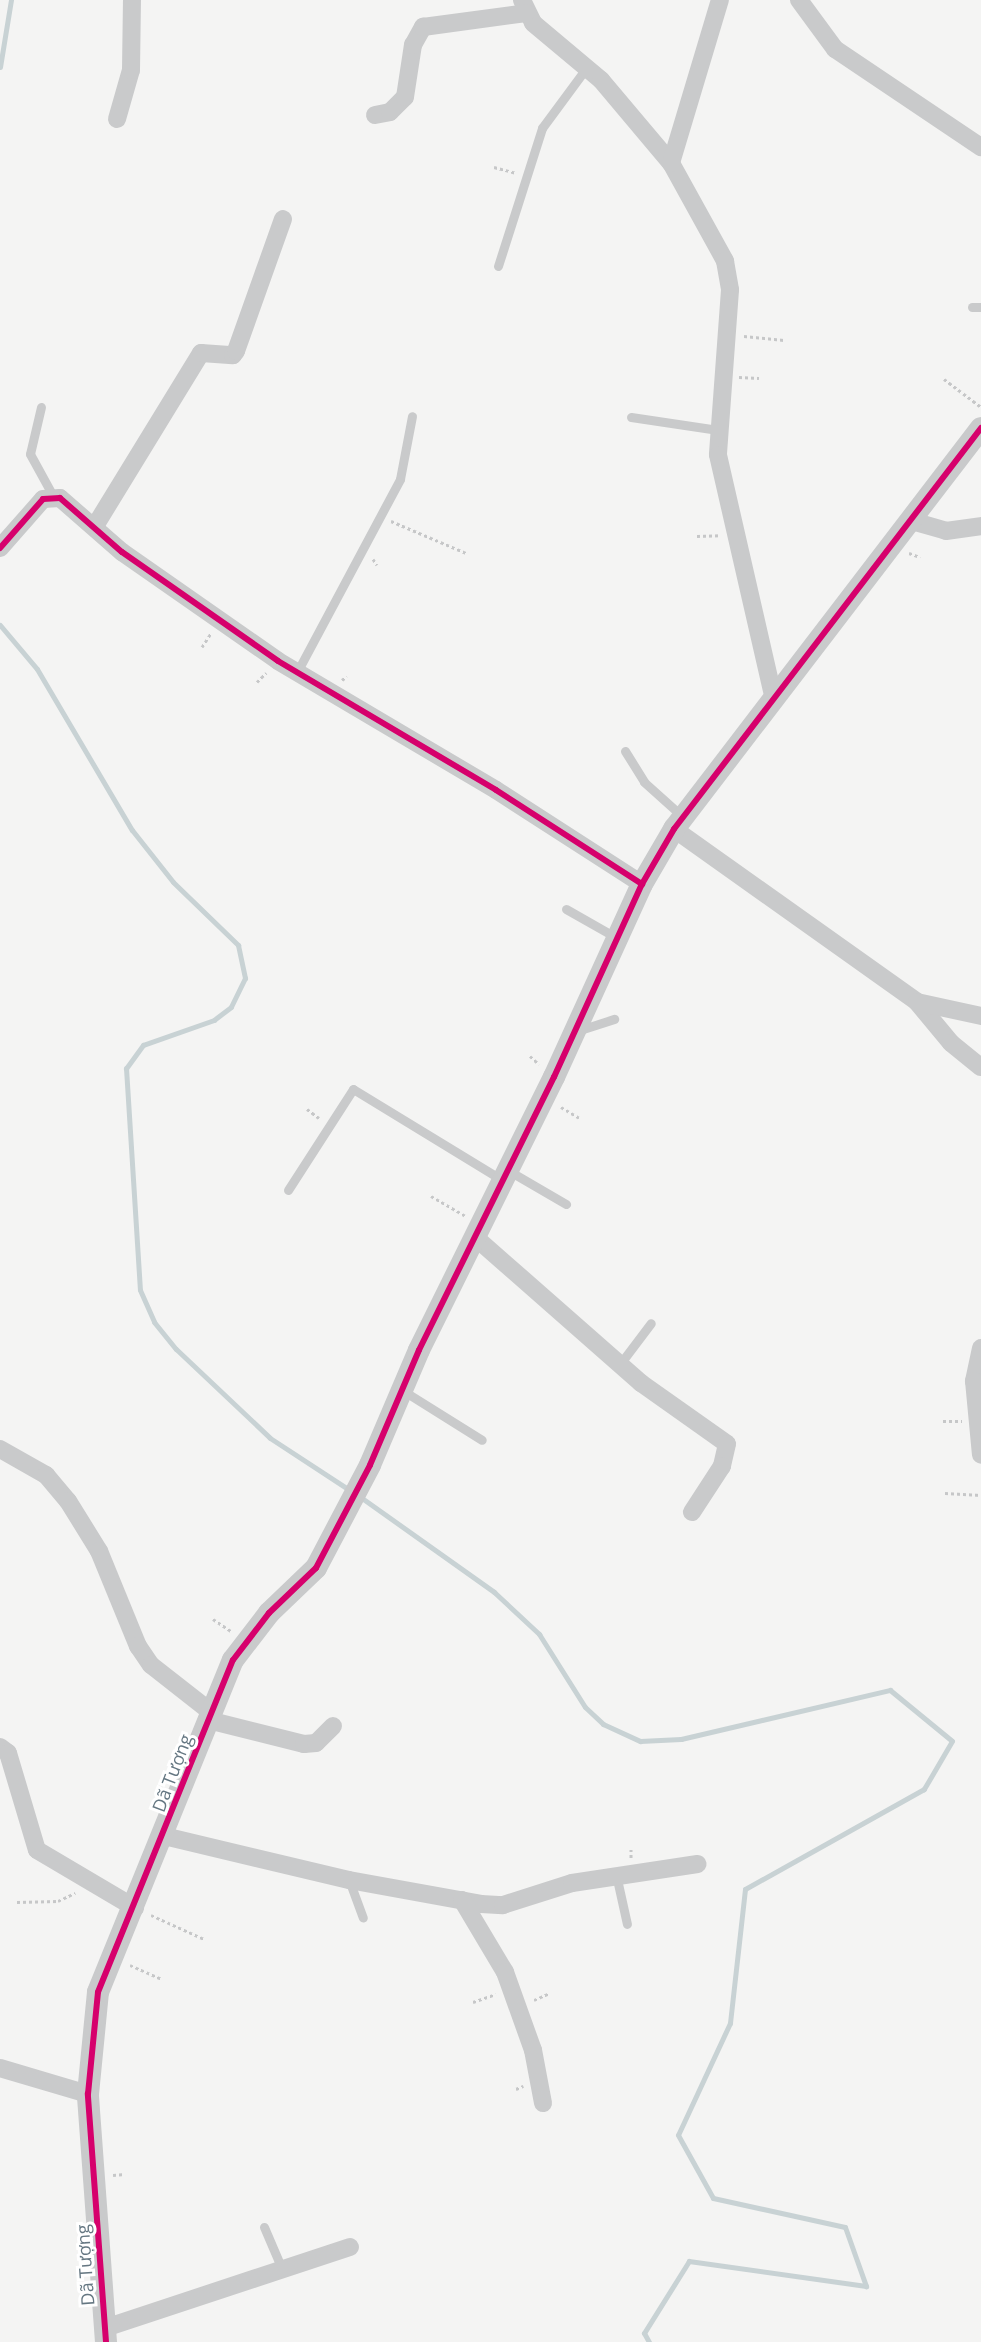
<!DOCTYPE html>
<meta charset="utf-8">
<style>
body{margin:0}
#map{position:relative;width:981px;height:2342px;overflow:hidden;background:#f4f4f3;font-family:"Open Sans",sans-serif}
div>[style]{position:absolute}
[style*='--x']{left:calc(var(--x)*1px);top:calc(var(--y)*1px);width:calc(var(--w)*1px);rotate:calc(var(--a)*1deg)}
.stream>*{height:5px;margin:-2.5px;padding:0 2.5px;transform-origin:2.5px;border-radius:2.5px;background:#c8d2d4}
.path>*{height:3px;margin-top:-1.5px;transform-origin:0;background:repeating-linear-gradient(90deg,#c6c7c8 0 3px,transparent 0 6px)}
.service>*{height:9px;margin:-4.5px;padding:0 4.5px;transform-origin:4.5px;border-radius:4.5px;background:#c9cacb}
.minor>*{height:18px;margin:-9px;padding:0 9px;transform-origin:9px;border-radius:9px;background:#c9cacb}
.tertiary>*{height:22px;margin:-11px;padding:0 11px;transform-origin:11px;border-radius:11px;background:#c9cacb}
.cycleway>*{height:6px;margin:-3px;padding:0 3px;transform-origin:3px;border-radius:3px;background:#d6006c}
span{translate:-50% -50%;white-space:nowrap;text-align:center;line-height:1.15;-webkit-text-stroke:6px #fff;paint-order:stroke}
.street-label{font-size:18px;color:#657782}
</style>
<div id="map">
<div class="stream">
<div style="--x:0;--y:67;--w:68;--a:-80.7"></div>
<div style="--x:0;--y:625;--w:57;--a:49.9"></div>
<div style="--x:37;--y:669;--w:187;--a:59.5"></div>
<div style="--x:132;--y:830;--w:66;--a:51.7"></div>
<div style="--x:173;--y:882;--w:91;--a:44.1"></div>
<div style="--x:238;--y:945;--w:34;--a:78"></div>
<div style="--x:245;--y:978;--w:32;--a:116"></div>
<div style="--x:231;--y:1007;--w:21;--a:143"></div>
<div style="--x:214;--y:1020;--w:75;--a:160.6"></div>
<div style="--x:143;--y:1045;--w:29;--a:126"></div>
<div style="--x:126;--y:1068;--w:222;--a:86.4"></div>
<div style="--x:140;--y:1290;--w:35;--a:66"></div>
<div style="--x:154;--y:1322;--w:35;--a:51"></div>
<div style="--x:176;--y:1349;--w:129;--a:43.4"></div>
<div style="--x:270;--y:1438;--w:97;--a:33.2"></div>
<div style="--x:359;--y:1496;--w:166;--a:35.4"></div>
<div style="--x:494;--y:1592;--w:62;--a:43"></div>
<div style="--x:539;--y:1634;--w:86;--a:57.8"></div>
<div style="--x:585;--y:1707;--w:25;--a:43"></div>
<div style="--x:603;--y:1724;--w:41;--a:24.7"></div>
<div style="--x:640;--y:1741;--w:41;--a:-2.8"></div>
<div style="--x:681;--y:1739;--w:215;--a:-13.2"></div>
<div style="--x:890;--y:1690;--w:80;--a:39.4"></div>
<div style="--x:952;--y:1741;--w:56;--a:120.3"></div>
<div style="--x:924;--y:1789;--w:205;--a:150.8"></div>
<div style="--x:745;--y:1889;--w:135;--a:96.4"></div>
<div style="--x:730;--y:2023;--w:123;--a:114.9"></div>
<div style="--x:678;--y:2135;--w:72;--a:60.9"></div>
<div style="--x:713;--y:2198;--w:135;--a:12.4"></div>
<div style="--x:845;--y:2227;--w:63;--a:70.4"></div>
<div style="--x:866;--y:2286;--w:179;--a:-172"></div>
<div style="--x:689;--y:2261;--w:85;--a:122"></div>
<div style="--x:644;--y:2333;--w:10;--a:61"></div>
</div>
<div class="path">
<div style="--x:494;--y:167;--w:23;--a:15"></div>
<div style="--x:744;--y:336;--w:40;--a:5.7"></div>
<div style="--x:739;--y:377;--w:20;--a:3"></div>
<div style="--x:944;--y:379;--w:46;--a:37.1"></div>
<div style="--x:391;--y:521;--w:82;--a:23.1"></div>
<div style="--x:697;--y:536;--w:24;--a:-2"></div>
<div style="--x:909;--y:553;--w:12;--a:20"></div>
<div style="--x:373;--y:559;--w:7;--a:56"></div>
<div style="--x:202;--y:647;--w:17;--a:-57"></div>
<div style="--x:342;--y:680;--w:6;--a:-39"></div>
<div style="--x:257;--y:682;--w:13;--a:-45"></div>
<div style="--x:530;--y:1056;--w:12;--a:42"></div>
<div style="--x:561;--y:1107;--w:21;--a:31"></div>
<div style="--x:307;--y:1109;--w:15;--a:37"></div>
<div style="--x:431;--y:1196;--w:39;--a:30"></div>
<div style="--x:943;--y:1421;--w:19;--a:0"></div>
<div style="--x:945;--y:1493;--w:36;--a:3"></div>
<div style="--x:213;--y:1619;--w:22;--a:34"></div>
<div style="--x:631;--y:1858;--w:10;--a:-90"></div>
<div style="--x:17;--y:1902;--w:41;--a:-1.4"></div>
<div style="--x:58;--y:1901;--w:19;--a:-25"></div>
<div style="--x:151;--y:1915;--w:58;--a:24.4"></div>
<div style="--x:130;--y:1965;--w:35;--a:24"></div>
<div style="--x:534;--y:2000;--w:17;--a:-24"></div>
<div style="--x:473;--y:2002;--w:24;--a:-19"></div>
<div style="--x:516;--y:2089;--w:8;--a:-23"></div>
<div style="--x:113;--y:2175;--w:12;--a:-5"></div>
</div>
<div class="service">
<div style="--x:498;--y:266;--w:145;--a:-72.3"></div>
<div style="--x:542;--y:128;--w:76;--a:-53.6"></div>
<div style="--x:972;--y:307;--w:9;--a:0"></div>
<div style="--x:41;--y:407;--w:48;--a:103.2"></div>
<div style="--x:30;--y:454;--w:46;--a:61.2"></div>
<div style="--x:631;--y:417;--w:88;--a:8.5"></div>
<div style="--x:296;--y:674;--w:221;--a:-61.9"></div>
<div style="--x:400;--y:479;--w:64;--a:-79.2"></div>
<div style="--x:625;--y:751;--w:36;--a:58"></div>
<div style="--x:644;--y:782;--w:52;--a:41.9"></div>
<div style="--x:566;--y:909;--w:59;--a:29.6"></div>
<div style="--x:580;--y:1030;--w:36;--a:-18"></div>
<div style="--x:509;--y:1171;--w:66;--a:30.1"></div>
<div style="--x:288;--y:1190;--w:120;--a:-57.2"></div>
<div style="--x:353;--y:1089;--w:175;--a:31.4"></div>
<div style="--x:620;--y:1364;--w:51;--a:-52.9"></div>
<div style="--x:402;--y:1390;--w:94;--a:32"></div>
<div style="--x:617;--y:1879;--w:46;--a:77.5"></div>
<div style="--x:349;--y:1880;--w:40;--a:69.8"></div>
<div style="--x:264;--y:2227;--w:46;--a:66.8"></div>
</div>
<div class="minor">
<div style="--x:522;--y:0;--w:25;--a:64"></div>
<div style="--x:533;--y:23;--w:89;--a:40"></div>
<div style="--x:601;--y:80;--w:109;--a:49.9"></div>
<div style="--x:671;--y:163;--w:112;--a:61.1"></div>
<div style="--x:725;--y:261;--w:29;--a:80"></div>
<div style="--x:730;--y:290;--w:165;--a:94.2"></div>
<div style="--x:718;--y:455;--w:250;--a:77.1"></div>
<div style="--x:799;--y:0;--w:61;--a:53.7"></div>
<div style="--x:835;--y:49;--w:176;--a:33.9"></div>
<div style="--x:375;--y:115;--w:15;--a:-11"></div>
<div style="--x:390;--y:112;--w:21;--a:-45"></div>
<div style="--x:405;--y:97;--w:53;--a:-81.3"></div>
<div style="--x:413;--y:45;--w:21;--a:-61"></div>
<div style="--x:423;--y:27;--w:104;--a:-7.7"></div>
<div style="--x:117;--y:119;--w:51;--a:-74.1"></div>
<div style="--x:131;--y:70;--w:70;--a:-89.2"></div>
<div style="--x:671;--y:163;--w:170;--a:-73.3"></div>
<div style="--x:912;--y:521;--w:35;--a:16"></div>
<div style="--x:946;--y:531;--w:35;--a:-8"></div>
<div style="--x:95;--y:526;--w:203;--a:-58.5"></div>
<div style="--x:201;--y:353;--w:32;--a:4"></div>
<div style="--x:233;--y:355;--w:5;--a:-53"></div>
<div style="--x:236;--y:351;--w:140;--a:-70.4"></div>
<div style="--x:0;--y:548;--w:65;--a:-48.7"></div>
<div style="--x:43;--y:499;--w:17;--a:-3"></div>
<div style="--x:60;--y:498;--w:82;--a:41.1"></div>
<div style="--x:122;--y:552;--w:190;--a:34.9"></div>
<div style="--x:278;--y:661;--w:253;--a:30.6"></div>
<div style="--x:496;--y:790;--w:174;--a:32.8"></div>
<div style="--x:674;--y:829;--w:298;--a:35.4"></div>
<div style="--x:917;--y:1002;--w:53;--a:50.3"></div>
<div style="--x:951;--y:1043;--w:38;--a:39"></div>
<div style="--x:917;--y:1002;--w:66;--a:12.3"></div>
<div style="--x:476;--y:1238;--w:220;--a:41.3"></div>
<div style="--x:641;--y:1383;--w:105;--a:35.3"></div>
<div style="--x:727;--y:1444;--w:23;--a:103"></div>
<div style="--x:722;--y:1466;--w:55;--a:123.1"></div>
<div style="--x:981;--y:1348;--w:34;--a:102"></div>
<div style="--x:974;--y:1381;--w:74;--a:84.6"></div>
<div style="--x:0;--y:1449;--w:53;--a:29.5"></div>
<div style="--x:46;--y:1475;--w:34;--a:50"></div>
<div style="--x:68;--y:1501;--w:59;--a:58.2"></div>
<div style="--x:99;--y:1551;--w:103;--a:67.7"></div>
<div style="--x:138;--y:1646;--w:23;--a:56"></div>
<div style="--x:151;--y:1665;--w:76;--a:38.1"></div>
<div style="--x:208;--y:1720;--w:99;--a:14"></div>
<div style="--x:304;--y:1744;--w:12;--a:-5"></div>
<div style="--x:316;--y:1743;--w:24;--a:-45"></div>
<div style="--x:0;--y:1747;--w:10;--a:37"></div>
<div style="--x:8;--y:1753;--w:101;--a:73.4"></div>
<div style="--x:37;--y:1850;--w:114;--a:30.6"></div>
<div style="--x:164;--y:1836;--w:190;--a:13.4"></div>
<div style="--x:349;--y:1880;--w:134;--a:10.3"></div>
<div style="--x:481;--y:1904;--w:22;--a:3"></div>
<div style="--x:503;--y:1905;--w:72;--a:-17.7"></div>
<div style="--x:572;--y:1883;--w:127;--a:-8.6"></div>
<div style="--x:462;--y:1900;--w:84;--a:59.2"></div>
<div style="--x:505;--y:1972;--w:83;--a:70.3"></div>
<div style="--x:533;--y:2050;--w:54;--a:79.3"></div>
<div style="--x:0;--y:2068;--w:92;--a:16.5"></div>
<div style="--x:105;--y:2328;--w:258;--a:-18.3"></div>
</div>
<div class="tertiary">
<div style="--x:106;--y:2342;--w:249;--a:-94.2"></div>
<div style="--x:88;--y:2094;--w:102;--a:-84.4"></div>
<div style="--x:98;--y:1992;--w:358;--a:-67.9"></div>
<div style="--x:233;--y:1660;--w:59;--a:-52.5"></div>
<div style="--x:269;--y:1613;--w:65;--a:-43.8"></div>
<div style="--x:316;--y:1568;--w:116;--a:-62.3"></div>
<div style="--x:370;--y:1465;--w:125;--a:-66.9"></div>
<div style="--x:419;--y:1350;--w:305;--a:-63.7"></div>
<div style="--x:554;--y:1077;--w:212;--a:-65.5"></div>
<div style="--x:642;--y:884;--w:64;--a:-59.8"></div>
<div style="--x:674;--y:829;--w:505;--a:-52.56"></div>
</div>
<div class="cycleway">
<div style="--x:0;--y:548;--w:65;--a:-48.7"></div>
<div style="--x:43;--y:499;--w:17;--a:-3"></div>
<div style="--x:60;--y:498;--w:82;--a:41.1"></div>
<div style="--x:122;--y:552;--w:190;--a:34.9"></div>
<div style="--x:278;--y:661;--w:253;--a:30.6"></div>
<div style="--x:496;--y:790;--w:174;--a:32.8"></div>
<div style="--x:106;--y:2342;--w:249;--a:-94.2"></div>
<div style="--x:88;--y:2094;--w:102;--a:-84.4"></div>
<div style="--x:98;--y:1992;--w:358;--a:-67.9"></div>
<div style="--x:233;--y:1660;--w:59;--a:-52.5"></div>
<div style="--x:269;--y:1613;--w:65;--a:-43.8"></div>
<div style="--x:316;--y:1568;--w:116;--a:-62.3"></div>
<div style="--x:370;--y:1465;--w:125;--a:-66.9"></div>
<div style="--x:419;--y:1350;--w:305;--a:-63.7"></div>
<div style="--x:554;--y:1077;--w:212;--a:-65.5"></div>
<div style="--x:642;--y:884;--w:64;--a:-59.8"></div>
<div style="--x:674;--y:829;--w:505;--a:-52.56"></div>
</div>
<div class="street-label">
<span style="left:172px;top:1773px;rotate:-69deg">Dã Tượng</span>
<span style="left:85px;top:2265px;rotate:-94deg">Dã Tượng</span>
</div>
</div>
